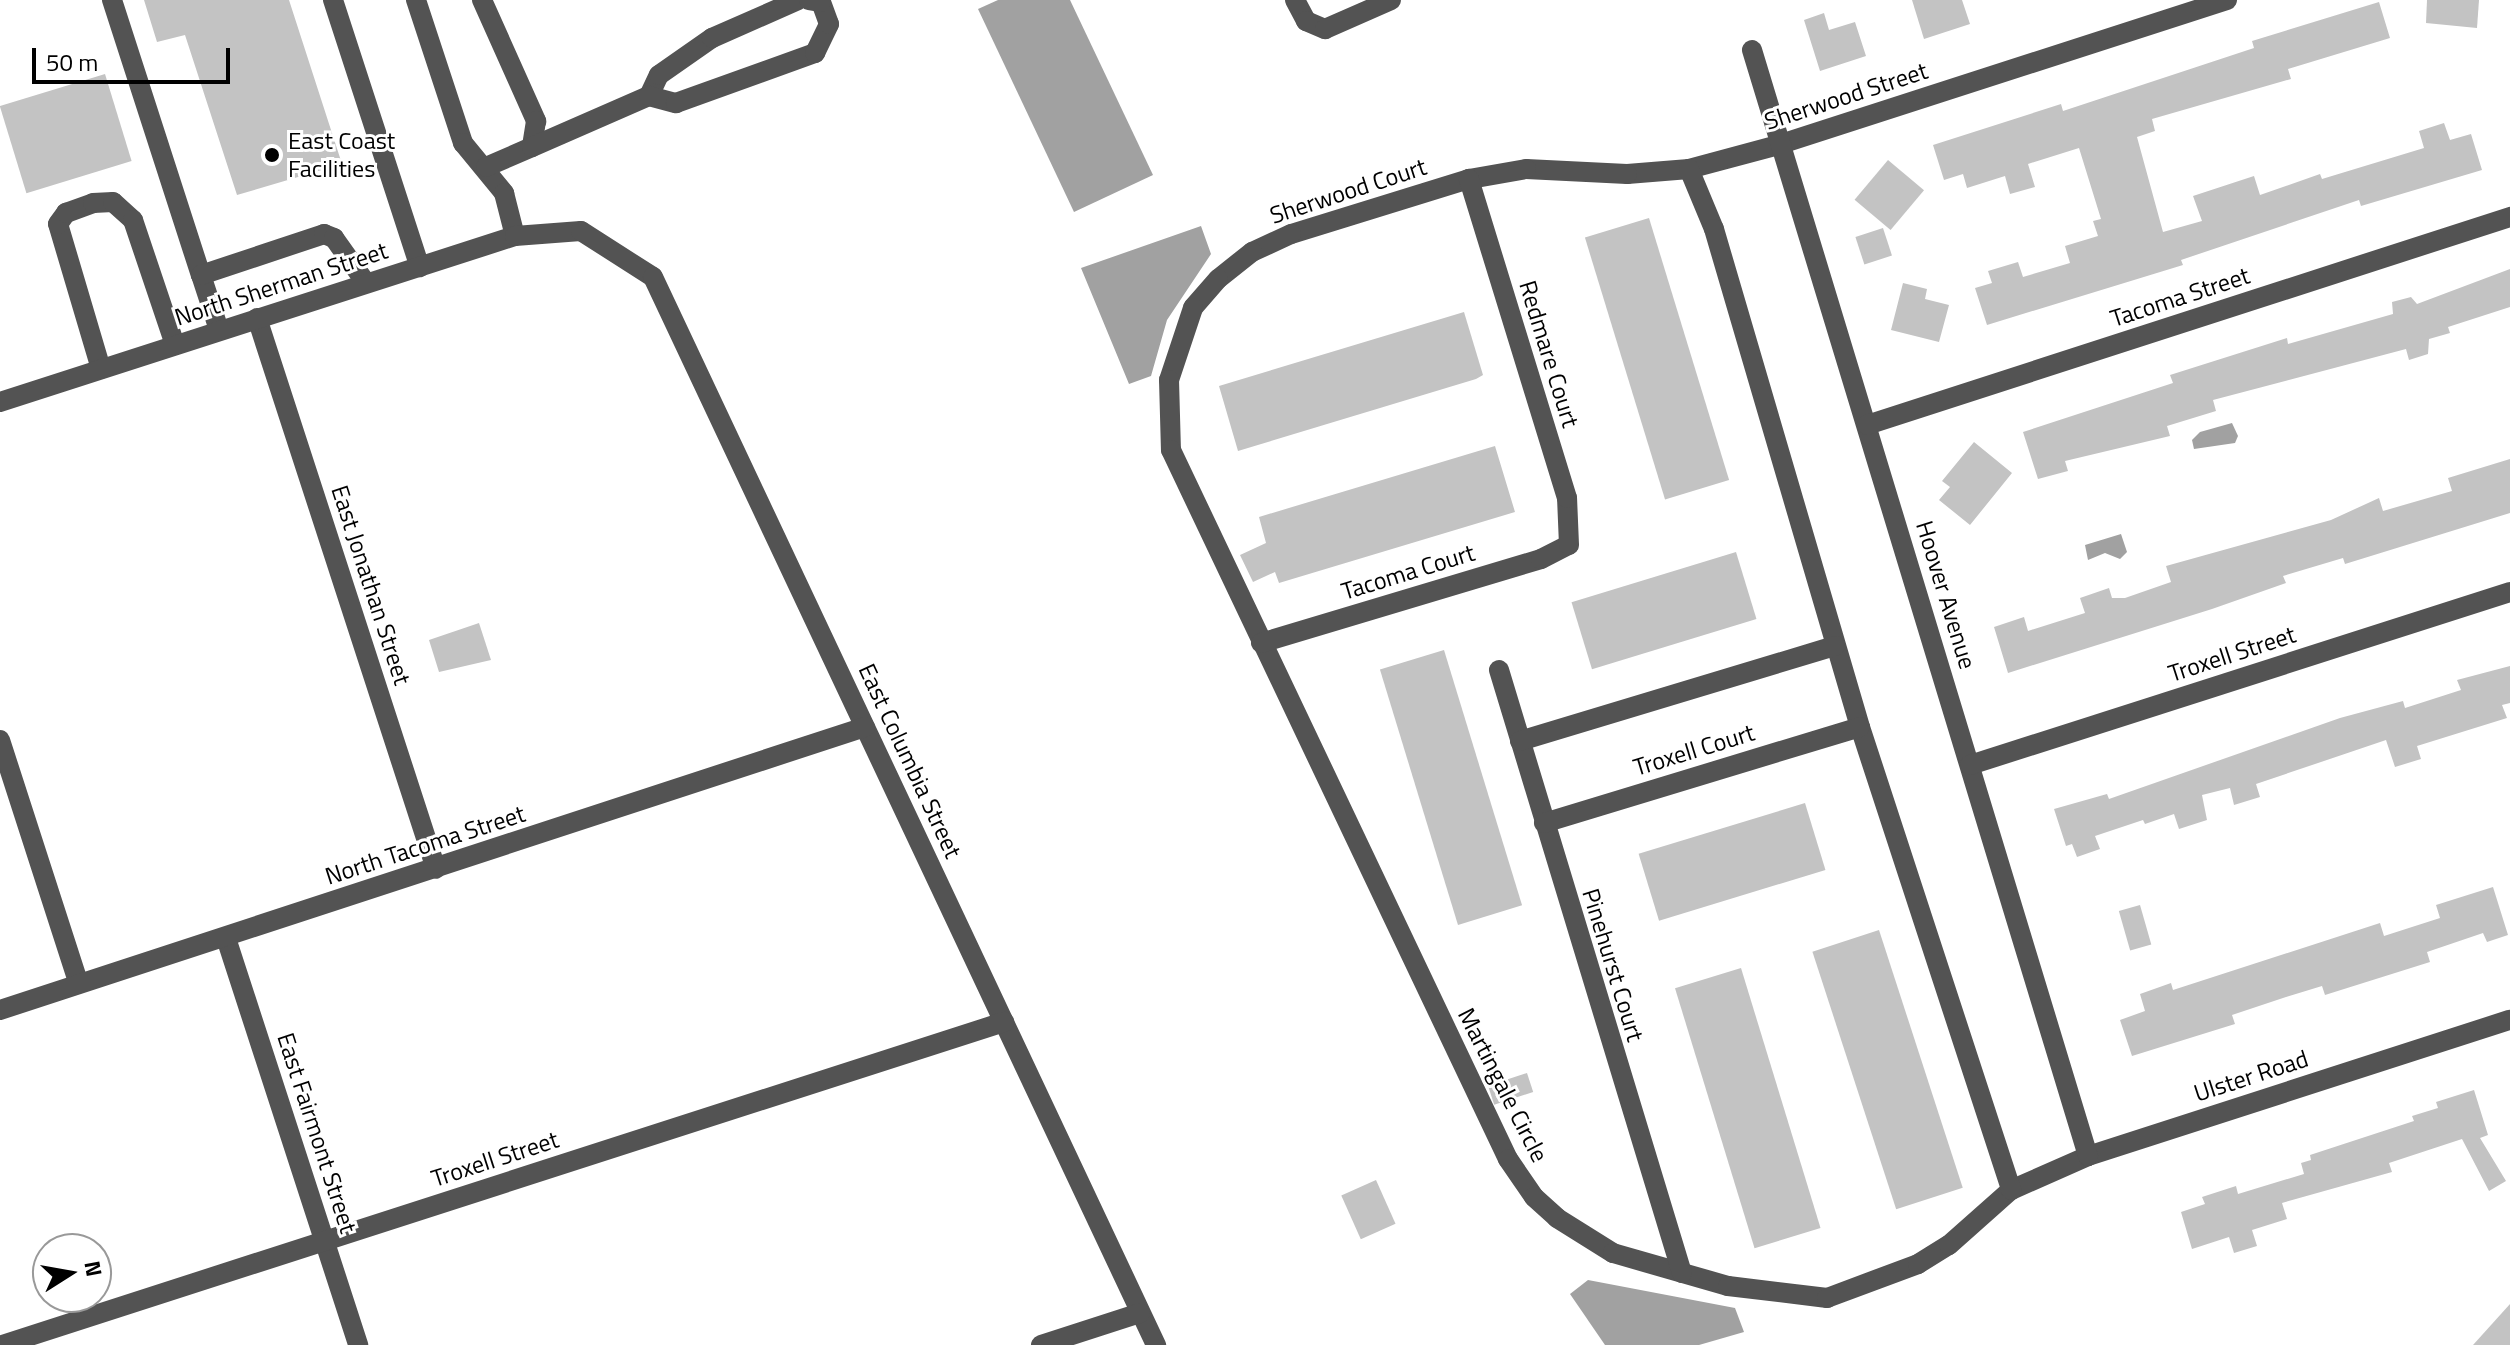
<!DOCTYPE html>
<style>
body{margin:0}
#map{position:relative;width:2510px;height:1345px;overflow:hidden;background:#fff;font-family:"Titillium Web",sans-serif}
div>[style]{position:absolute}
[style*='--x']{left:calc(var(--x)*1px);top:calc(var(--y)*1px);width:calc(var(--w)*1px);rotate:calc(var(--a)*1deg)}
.water>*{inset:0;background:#a1a1a1}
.building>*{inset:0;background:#c3c3c3;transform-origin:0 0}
.minor>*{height:20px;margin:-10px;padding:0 10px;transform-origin:10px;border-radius:10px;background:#535353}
.dots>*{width:22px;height:22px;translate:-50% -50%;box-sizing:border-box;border:4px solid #fff;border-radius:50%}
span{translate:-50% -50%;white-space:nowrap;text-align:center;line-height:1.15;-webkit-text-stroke:6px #fff;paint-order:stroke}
.street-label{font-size:24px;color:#000}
.poi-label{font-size:24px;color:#000}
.left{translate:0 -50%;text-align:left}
.north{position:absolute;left:32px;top:1233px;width:80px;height:80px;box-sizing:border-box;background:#fff;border:2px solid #999;border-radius:50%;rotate:79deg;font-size:22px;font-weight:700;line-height:32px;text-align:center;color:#000}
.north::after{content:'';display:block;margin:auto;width:28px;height:36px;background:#000;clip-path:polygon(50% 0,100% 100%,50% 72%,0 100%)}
.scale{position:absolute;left:32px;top:48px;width:198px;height:36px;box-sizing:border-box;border:4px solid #000;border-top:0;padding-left:10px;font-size:24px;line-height:28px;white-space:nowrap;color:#000;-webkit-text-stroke:6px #fff;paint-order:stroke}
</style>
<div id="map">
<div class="water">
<div style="clip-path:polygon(998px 0,1070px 0,1153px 175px,1074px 212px,978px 9px)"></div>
<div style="clip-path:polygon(1201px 226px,1211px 254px,1167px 320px,1151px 376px,1129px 384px,1081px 268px)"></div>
<div style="clip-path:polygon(2232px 423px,2238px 436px,2235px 443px,2194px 449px,2192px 440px,2200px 432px)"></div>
<div style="clip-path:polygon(2121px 534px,2127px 552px,2120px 559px,2105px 553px,2088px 560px,2085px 545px)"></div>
<div style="clip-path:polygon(1588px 1280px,1735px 1308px,1744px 1332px,1699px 1345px,1605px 1345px,1570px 1294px)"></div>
</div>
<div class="building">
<div style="clip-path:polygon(144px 0,289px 0,342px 164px,237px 195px,185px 35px,157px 42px)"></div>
<div style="clip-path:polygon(1912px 0,1962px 0,1970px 24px,1924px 39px)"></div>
<div style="clip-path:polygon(2427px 0,2479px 0,2477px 28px,2426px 23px)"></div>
<div style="clip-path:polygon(2379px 2px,2390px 38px,2288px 69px,2291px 79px,2152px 119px,2155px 131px,2137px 137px,2163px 232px,2202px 221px,2193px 196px,2254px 176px,2260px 195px,2320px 174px,2322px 179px,2424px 148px,2419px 131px,2444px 123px,2450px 140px,2471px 134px,2482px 170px,2361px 206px,2359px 200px,2181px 260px,2183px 265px,1987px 325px,1975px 288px,1992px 283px,1988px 271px,2018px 262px,2023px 277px,2070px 263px,2065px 246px,2098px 236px,2093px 221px,2101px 219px,2079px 148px,2028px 164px,2035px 187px,2010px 194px,2005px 176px,1967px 188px,1963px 174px,1944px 180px,1933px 145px,2061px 104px,2063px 111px,2254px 48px,2252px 41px)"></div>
<div style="clip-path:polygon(1824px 13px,1829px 30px,1855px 22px,1866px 56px,1820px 71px,1804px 20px)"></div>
<div style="left:105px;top:74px;width:91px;height:110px;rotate:73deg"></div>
<div style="left:1888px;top:160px;width:47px;height:52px;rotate:40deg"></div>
<div style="left:1649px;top:218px;width:274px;height:67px;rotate:73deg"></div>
<div style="left:1883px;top:228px;width:29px;height:29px;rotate:72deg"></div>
<div style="clip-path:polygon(2510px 269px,2510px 307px,2448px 327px,2450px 333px,2429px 339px,2428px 354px,2409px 360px,2406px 349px,2213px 400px,2216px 411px,2167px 426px,2170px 436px,2065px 461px,2068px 471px,2038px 479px,2023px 432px,2173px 383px,2170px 375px,2287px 338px,2288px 344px,2393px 314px,2392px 302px,2411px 297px,2417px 304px)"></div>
<div style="clip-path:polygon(1903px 283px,1927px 289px,1925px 299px,1949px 305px,1939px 342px,1891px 330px)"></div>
<div style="clip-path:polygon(1464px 312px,1483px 375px,1476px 379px,1238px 451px,1219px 386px)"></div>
<div style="clip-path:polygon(1974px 442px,2012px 473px,1970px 525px,1939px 500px,1950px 487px,1942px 481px)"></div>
<div style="clip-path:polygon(1495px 446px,1515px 512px,1279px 583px,1275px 572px,1253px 582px,1240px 555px,1266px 543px,1259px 517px)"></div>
<div style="clip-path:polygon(2510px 459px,2510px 513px,2345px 564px,2343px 558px,2283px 576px,2286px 583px,2212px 609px,2008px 673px,1994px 627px,2024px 617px,2028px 631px,2085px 613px,2080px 598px,2109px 588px,2112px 598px,2125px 598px,2171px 582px,2166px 566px,2331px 520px,2379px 498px,2383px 511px,2452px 491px,2448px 478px)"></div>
<div style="left:1736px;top:552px;width:70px;height:172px;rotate:73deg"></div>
<div style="clip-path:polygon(479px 623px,491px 660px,439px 672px,429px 640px)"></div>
<div style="left:1444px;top:650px;width:267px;height:67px;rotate:73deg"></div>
<div style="clip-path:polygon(2510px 666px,2510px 703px,2502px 705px,2507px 718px,2417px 746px,2421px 759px,2395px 767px,2386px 740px,2256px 784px,2260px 797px,2234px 805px,2230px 788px,2202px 795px,2207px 820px,2179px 829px,2174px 814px,2145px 824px,2143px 820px,2095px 836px,2100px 849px,2077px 857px,2072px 844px,2066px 846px,2054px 809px,2107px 794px,2109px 799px,2340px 718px,2403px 701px,2405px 708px,2461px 690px,2457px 680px)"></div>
<div style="left:1805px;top:803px;width:70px;height:174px;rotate:73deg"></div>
<div style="clip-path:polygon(2493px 887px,2508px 935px,2487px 942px,2483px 933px,2427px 952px,2430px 962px,2325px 995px,2322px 986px,2286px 997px,2232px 1015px,2235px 1024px,2132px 1056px,2120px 1020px,2145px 1011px,2140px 994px,2171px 983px,2173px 990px,2380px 923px,2384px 936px,2440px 918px,2436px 905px)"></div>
<div style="left:2140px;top:905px;width:41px;height:22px;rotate:74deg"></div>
<div style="left:1879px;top:930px;width:271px;height:70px;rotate:72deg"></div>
<div style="left:1741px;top:968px;width:272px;height:69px;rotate:73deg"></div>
<div style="left:1527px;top:1073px;width:20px;height:41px;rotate:72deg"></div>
<div style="clip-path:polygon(2474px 1090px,2488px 1135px,2480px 1138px,2506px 1181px,2489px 1191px,2462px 1139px,2389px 1163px,2392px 1172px,2282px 1203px,2287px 1219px,2252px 1230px,2257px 1246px,2234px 1253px,2229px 1237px,2192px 1249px,2181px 1212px,2205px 1204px,2202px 1197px,2236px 1186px,2238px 1194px,2304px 1174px,2301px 1163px,2311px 1160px,2310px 1155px,2414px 1121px,2412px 1116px,2438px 1108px,2436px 1102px)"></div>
<div style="left:1376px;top:1180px;width:48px;height:38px;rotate:66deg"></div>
<div style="clip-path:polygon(2510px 1304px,2510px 1345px,2473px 1345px)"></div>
</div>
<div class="minor">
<div style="--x:112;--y:0;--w:289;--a:72.1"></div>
<div style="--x:333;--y:0;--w:281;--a:72"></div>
<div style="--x:416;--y:0;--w:151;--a:71.8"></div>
<div style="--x:463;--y:143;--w:65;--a:50.6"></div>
<div style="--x:504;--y:193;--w:44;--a:75.7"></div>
<div style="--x:482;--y:0;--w:133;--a:65.9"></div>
<div style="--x:536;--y:121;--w:26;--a:99"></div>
<div style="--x:532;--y:147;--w:50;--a:156.5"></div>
<div style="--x:1295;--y:0;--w:24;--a:62"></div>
<div style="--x:1306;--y:21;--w:21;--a:23"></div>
<div style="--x:1325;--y:29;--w:72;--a:-23.7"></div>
<div style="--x:2227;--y:0;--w:468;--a:162.1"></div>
<div style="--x:1782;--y:144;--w:96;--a:165"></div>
<div style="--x:1689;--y:169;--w:62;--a:175.4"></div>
<div style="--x:1627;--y:174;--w:101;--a:-177.2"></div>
<div style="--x:1526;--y:169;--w:58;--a:170"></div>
<div style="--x:1469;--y:179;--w:186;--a:162.8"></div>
<div style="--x:1291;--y:234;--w:43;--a:155.2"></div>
<div style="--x:1252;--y:252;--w:43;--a:141.5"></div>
<div style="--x:1218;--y:279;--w:38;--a:131"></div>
<div style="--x:1193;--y:308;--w:76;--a:108.4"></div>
<div style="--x:1169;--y:380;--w:70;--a:88.4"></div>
<div style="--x:1171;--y:450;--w:785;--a:64.58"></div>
<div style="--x:1508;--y:1159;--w:46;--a:55.6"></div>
<div style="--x:1534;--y:1197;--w:31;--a:42"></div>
<div style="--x:1557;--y:1218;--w:66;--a:32"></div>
<div style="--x:1613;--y:1253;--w:120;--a:16"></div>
<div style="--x:1728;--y:1286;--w:100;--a:6.9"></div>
<div style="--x:1827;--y:1298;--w:97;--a:-20.5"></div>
<div style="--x:1918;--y:1264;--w:36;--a:-32"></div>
<div style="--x:1949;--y:1245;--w:83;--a:-41.6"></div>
<div style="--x:2011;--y:1190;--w:84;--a:-23.8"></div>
<div style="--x:2088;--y:1156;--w:443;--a:-17.9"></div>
<div style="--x:1752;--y:50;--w:1156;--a:73.1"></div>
<div style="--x:649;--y:96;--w:23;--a:-65"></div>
<div style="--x:659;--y:75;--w:65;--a:-34.9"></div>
<div style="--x:712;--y:38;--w:94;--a:-23.8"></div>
<div style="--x:532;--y:147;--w:128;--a:-23.6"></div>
<div style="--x:649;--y:96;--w:28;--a:15"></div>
<div style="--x:676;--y:103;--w:148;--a:-19.8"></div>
<div style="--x:815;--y:53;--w:32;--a:-64"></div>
<div style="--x:829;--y:24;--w:23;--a:-110"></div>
<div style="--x:821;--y:2;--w:12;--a:-171"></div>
<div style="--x:1689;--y:169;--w:65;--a:67.4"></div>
<div style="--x:1714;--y:229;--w:519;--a:73.66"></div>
<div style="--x:1860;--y:727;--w:487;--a:71.9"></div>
<div style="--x:257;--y:318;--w:579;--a:72"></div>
<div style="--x:219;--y:330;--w:58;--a:-108.1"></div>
<div style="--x:201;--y:275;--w:130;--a:-18.4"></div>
<div style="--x:324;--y:234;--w:11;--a:22"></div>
<div style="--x:334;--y:238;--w:55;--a:54.6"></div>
<div style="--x:101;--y:369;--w:151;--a:-106.5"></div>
<div style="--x:58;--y:224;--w:14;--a:-54"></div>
<div style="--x:66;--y:213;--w:29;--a:-20"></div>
<div style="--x:93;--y:203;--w:20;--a:-3"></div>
<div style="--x:113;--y:202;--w:27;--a:42"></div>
<div style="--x:133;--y:220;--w:132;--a:71.4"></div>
<div style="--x:0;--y:402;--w:541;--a:-17.87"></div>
<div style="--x:515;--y:236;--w:66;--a:-4.3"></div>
<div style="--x:581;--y:231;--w:85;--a:32.6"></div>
<div style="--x:653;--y:277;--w:1181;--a:64.78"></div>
<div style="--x:1867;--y:425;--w:676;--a:-17.93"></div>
<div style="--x:1261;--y:643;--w:292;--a:-16.7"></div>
<div style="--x:1541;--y:559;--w:31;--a:-27"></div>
<div style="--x:1569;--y:545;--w:47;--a:-92.4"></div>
<div style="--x:1567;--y:498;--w:334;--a:-107.1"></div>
<div style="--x:1499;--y:670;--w:630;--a:73.12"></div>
<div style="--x:0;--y:740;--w:256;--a:72.1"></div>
<div style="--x:1520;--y:741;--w:329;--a:-16.8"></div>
<div style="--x:1970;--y:765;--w:567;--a:-17.76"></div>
<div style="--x:1544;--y:823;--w:330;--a:-16.9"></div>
<div style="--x:226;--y:938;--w:428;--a:72"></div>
<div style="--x:0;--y:1010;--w:910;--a:-18.12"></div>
<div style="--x:2;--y:1345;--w:1053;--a:-17.87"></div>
<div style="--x:1041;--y:1345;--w:104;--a:-17.9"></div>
</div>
<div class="dots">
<div style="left:272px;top:155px;background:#000"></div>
</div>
<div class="street-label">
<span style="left:1846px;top:96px;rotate:-18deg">Sherwood Street</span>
<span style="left:1348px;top:191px;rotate:-18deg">Sherwood Court</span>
<span style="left:281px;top:284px;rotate:-18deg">North Sherman Street</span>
<span style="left:2180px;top:297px;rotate:-18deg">Tacoma Street</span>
<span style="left:1549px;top:354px;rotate:73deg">Redmare Court</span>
<span style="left:1408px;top:572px;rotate:-17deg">Tacoma Court</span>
<span style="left:371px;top:585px;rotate:72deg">East Jonathan Street</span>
<span style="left:1946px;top:595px;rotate:73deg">Hoover Avenue</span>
<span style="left:2232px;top:654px;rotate:-18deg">Troxell Street</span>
<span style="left:1694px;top:750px;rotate:-17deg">Troxell Court</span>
<span style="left:910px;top:761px;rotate:65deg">East Columbia Street</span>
<span style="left:425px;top:845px;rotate:-18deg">North Tacoma Street</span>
<span style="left:1613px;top:965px;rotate:73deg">Pinehurst Court</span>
<span style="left:2251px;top:1076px;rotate:-18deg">Ulster Road</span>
<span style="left:1503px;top:1085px;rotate:63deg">Martingale Circle</span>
<span style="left:317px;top:1133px;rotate:72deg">East Fairmont Street</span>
<span style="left:495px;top:1159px;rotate:-18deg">Troxell Street</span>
</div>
<div class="poi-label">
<span class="left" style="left:288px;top:155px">East Coast<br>Facilities</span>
</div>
<div class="north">N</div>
<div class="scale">50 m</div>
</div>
